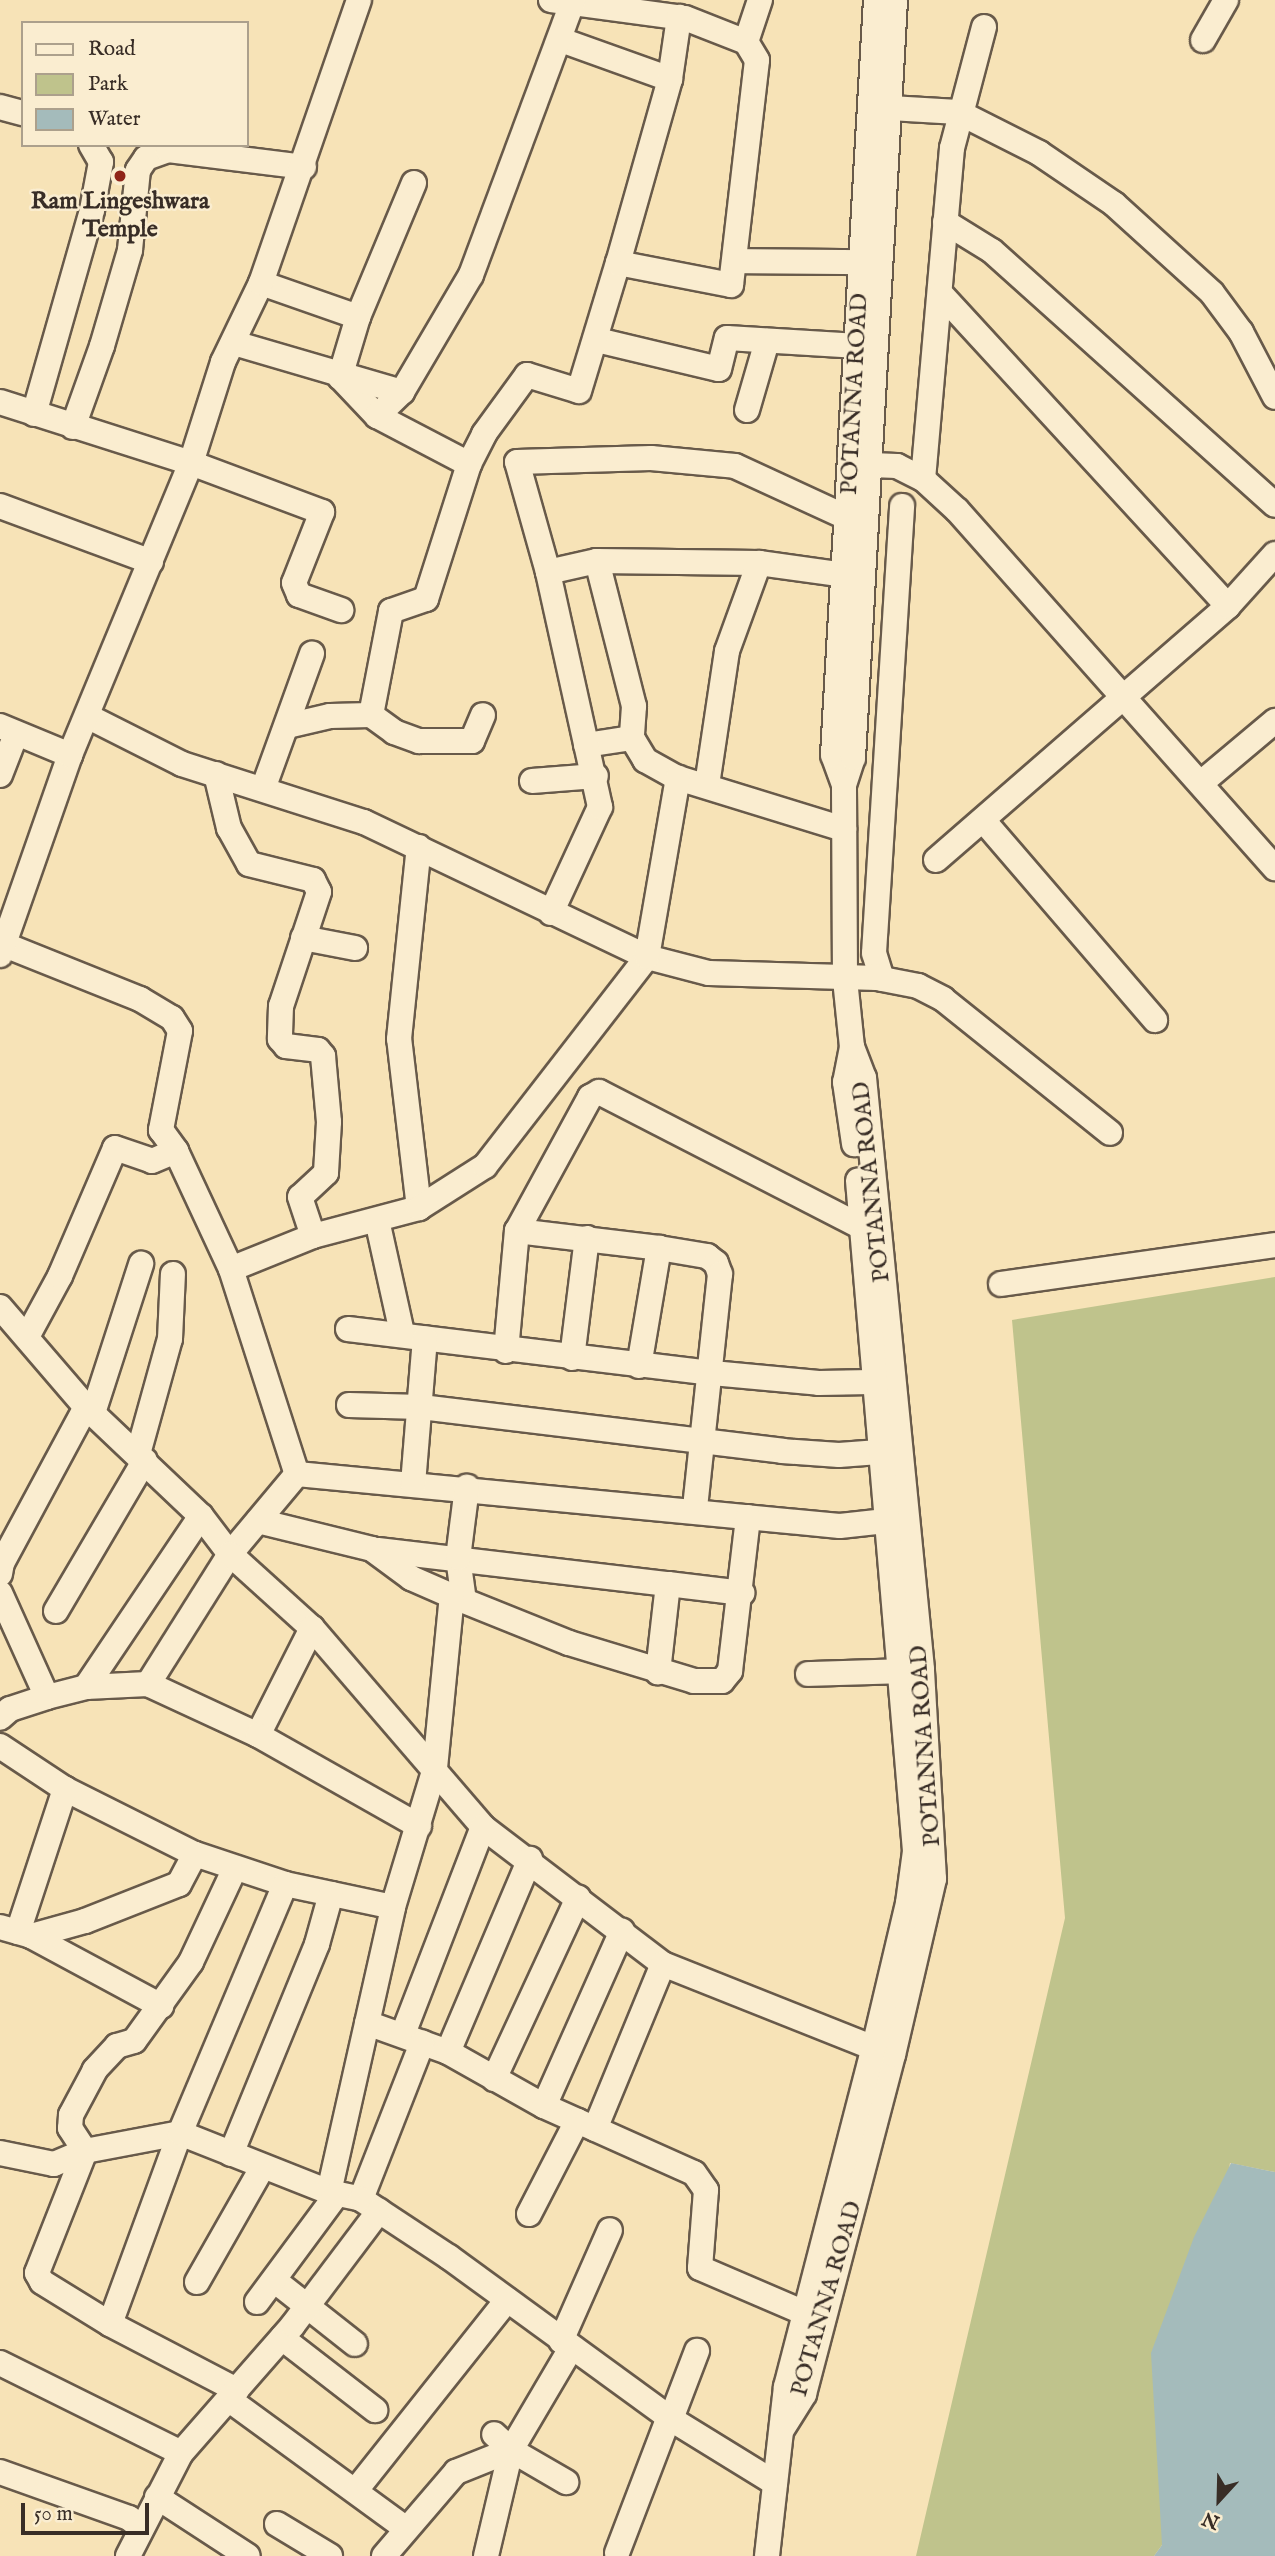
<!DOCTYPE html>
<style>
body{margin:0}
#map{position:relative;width:1275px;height:2556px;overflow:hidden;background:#f7e3b7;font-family:"IM FELL English",serif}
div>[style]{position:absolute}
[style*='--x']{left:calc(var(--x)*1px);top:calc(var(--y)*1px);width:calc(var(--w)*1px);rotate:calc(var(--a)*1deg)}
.green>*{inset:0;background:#bfc38c}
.water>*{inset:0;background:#a4bbbb}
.roads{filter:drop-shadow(2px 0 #685a4a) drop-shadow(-2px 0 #685a4a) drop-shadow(0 2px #685a4a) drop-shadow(0 -2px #685a4a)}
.minor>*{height:24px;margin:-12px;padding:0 12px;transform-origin:12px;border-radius:12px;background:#faedd0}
.dots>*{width:19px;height:19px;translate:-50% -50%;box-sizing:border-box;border:4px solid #faedd0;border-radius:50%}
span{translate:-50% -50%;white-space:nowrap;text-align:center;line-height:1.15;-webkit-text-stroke:5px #faedd0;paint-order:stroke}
.poi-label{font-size:24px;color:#382d26;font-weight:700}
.street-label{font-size:24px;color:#382d26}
.legend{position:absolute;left:21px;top:21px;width:228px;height:126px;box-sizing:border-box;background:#faedd0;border:2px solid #aca08c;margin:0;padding:9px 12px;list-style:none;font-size:21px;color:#382d26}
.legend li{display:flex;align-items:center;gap:14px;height:35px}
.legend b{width:35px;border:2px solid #aca08c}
.north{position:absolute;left:1184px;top:2465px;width:70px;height:70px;-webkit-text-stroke:5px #faedd0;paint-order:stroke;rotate:202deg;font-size:19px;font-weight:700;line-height:28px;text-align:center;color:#382d26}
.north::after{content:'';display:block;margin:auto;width:24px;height:32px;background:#382d26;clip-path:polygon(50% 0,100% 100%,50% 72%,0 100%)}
.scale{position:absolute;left:21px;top:2503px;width:128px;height:32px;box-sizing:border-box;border:4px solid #382d26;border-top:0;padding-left:9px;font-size:21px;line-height:24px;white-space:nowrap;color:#382d26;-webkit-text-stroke:5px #faedd0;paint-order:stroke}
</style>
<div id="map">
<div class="green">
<div style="clip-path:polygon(1275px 1277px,1275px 2172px,1230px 2163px,1162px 2545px,1154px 2556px,916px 2556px,1065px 1918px,1012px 1320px)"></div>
</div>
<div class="water">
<div style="clip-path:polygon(1231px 2163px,1275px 2172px,1275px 2556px,1154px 2556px,1162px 2545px,1151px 2353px,1194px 2237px)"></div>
</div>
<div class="roads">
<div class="minor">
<div style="--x:551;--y:0;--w:135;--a:7.7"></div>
<div style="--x:685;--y:18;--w:66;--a:21.5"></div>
<div style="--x:984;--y:27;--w:125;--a:104.8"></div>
<div style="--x:952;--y:148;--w:332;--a:95"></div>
<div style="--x:923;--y:479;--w:46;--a:42.4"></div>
<div style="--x:957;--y:510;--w:479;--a:48.4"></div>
<div style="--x:561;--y:40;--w:116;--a:19.7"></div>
<div style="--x:1203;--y:40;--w:46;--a:-60.1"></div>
<div style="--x:0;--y:107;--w:24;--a:15"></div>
<div style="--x:890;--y:108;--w:68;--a:3.4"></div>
<div style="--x:958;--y:112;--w:91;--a:26.8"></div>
<div style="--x:1039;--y:153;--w:91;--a:34.2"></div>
<div style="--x:1114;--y:204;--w:132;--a:42.2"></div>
<div style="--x:1212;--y:293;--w:49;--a:53.4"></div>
<div style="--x:1241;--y:332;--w:73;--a:62.4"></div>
<div style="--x:414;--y:183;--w:145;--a:112.7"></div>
<div style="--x:358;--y:317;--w:63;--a:106.7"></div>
<div style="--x:340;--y:377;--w:54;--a:46.5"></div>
<div style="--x:377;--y:416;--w:104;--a:27.6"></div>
<div style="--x:945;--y:222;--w:55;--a:31.7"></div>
<div style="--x:992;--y:251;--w:380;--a:41.9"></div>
<div style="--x:735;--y:261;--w:125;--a:0.5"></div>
<div style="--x:618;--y:263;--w:191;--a:-74.2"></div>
<div style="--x:670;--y:79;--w:63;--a:-81.7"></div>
<div style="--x:261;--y:283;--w:103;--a:19.3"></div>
<div style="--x:941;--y:294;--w:424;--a:47.4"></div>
<div style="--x:597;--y:340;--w:125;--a:13.4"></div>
<div style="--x:719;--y:369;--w:32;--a:-76"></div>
<div style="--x:727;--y:338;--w:148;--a:3.5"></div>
<div style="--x:234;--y:343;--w:175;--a:16.3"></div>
<div style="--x:0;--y:402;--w:201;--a:17.7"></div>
<div style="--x:191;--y:463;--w:140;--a:20.5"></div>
<div style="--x:322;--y:512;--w:76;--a:111.5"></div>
<div style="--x:294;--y:583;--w:13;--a:67"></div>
<div style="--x:299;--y:595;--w:45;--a:19.7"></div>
<div style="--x:747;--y:410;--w:72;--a:-73.8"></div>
<div style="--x:34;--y:414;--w:212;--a:-74.1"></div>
<div style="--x:92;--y:210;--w:49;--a:-79.4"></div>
<div style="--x:101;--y:162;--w:20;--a:-120"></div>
<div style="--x:377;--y:416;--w:35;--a:-44"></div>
<div style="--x:402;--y:392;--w:136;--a:-59.5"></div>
<div style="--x:471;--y:275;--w:293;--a:-69.6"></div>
<div style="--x:73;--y:427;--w:86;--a:-70.3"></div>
<div style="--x:102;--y:346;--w:100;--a:-73.7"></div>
<div style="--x:130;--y:250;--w:80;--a:-84.3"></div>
<div style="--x:138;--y:170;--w:14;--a:-56"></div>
<div style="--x:146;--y:158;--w:23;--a:-20"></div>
<div style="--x:168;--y:150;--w:137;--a:7.1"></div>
<div style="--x:871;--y:465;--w:26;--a:2"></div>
<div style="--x:897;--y:466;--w:29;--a:27"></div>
<div style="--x:0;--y:506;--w:161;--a:20.3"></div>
<div style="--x:597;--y:561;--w:150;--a:75.7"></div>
<div style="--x:634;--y:706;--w:32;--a:94"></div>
<div style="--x:632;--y:738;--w:26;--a:59"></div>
<div style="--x:645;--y:760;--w:38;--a:29"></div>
<div style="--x:678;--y:778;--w:174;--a:17.1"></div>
<div style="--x:548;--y:572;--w:50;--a:-12.7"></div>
<div style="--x:597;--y:561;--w:162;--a:0.7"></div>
<div style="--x:759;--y:563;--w:88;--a:7.9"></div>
<div style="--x:371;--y:715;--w:29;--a:36"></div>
<div style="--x:394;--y:732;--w:27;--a:20"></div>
<div style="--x:419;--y:741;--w:53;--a:0"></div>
<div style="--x:472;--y:741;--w:28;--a:-67"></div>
<div style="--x:87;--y:716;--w:106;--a:26.8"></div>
<div style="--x:182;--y:764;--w:191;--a:17.7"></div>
<div style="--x:364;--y:822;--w:314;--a:25.5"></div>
<div style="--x:647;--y:957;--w:64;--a:14.5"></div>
<div style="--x:709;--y:973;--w:168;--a:1.7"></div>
<div style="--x:877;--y:978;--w:42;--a:11"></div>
<div style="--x:918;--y:986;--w:28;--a:27"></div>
<div style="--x:943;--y:999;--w:214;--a:38.7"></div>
<div style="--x:0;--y:726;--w:76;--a:22.5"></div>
<div style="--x:287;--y:726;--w:44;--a:-13.1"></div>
<div style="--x:330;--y:716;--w:41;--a:-1.4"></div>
<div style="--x:371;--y:715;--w:106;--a:-79.1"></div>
<div style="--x:391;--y:611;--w:37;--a:-19"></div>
<div style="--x:426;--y:599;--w:142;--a:-72.3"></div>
<div style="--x:469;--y:464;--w:34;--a:-63"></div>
<div style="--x:484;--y:434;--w:73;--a:-53.9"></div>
<div style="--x:527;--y:375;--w:54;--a:17.1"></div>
<div style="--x:579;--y:391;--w:134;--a:-73.1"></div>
<div style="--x:618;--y:263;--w:115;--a:11"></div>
<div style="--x:731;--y:285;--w:226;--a:-83.4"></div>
<div style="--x:757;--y:60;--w:21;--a:-121"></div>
<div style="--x:746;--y:42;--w:44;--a:-71.6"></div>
<div style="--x:586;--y:745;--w:47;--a:-8.7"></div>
<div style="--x:216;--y:774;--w:56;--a:76.5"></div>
<div style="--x:229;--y:828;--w:41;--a:60.9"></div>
<div style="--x:249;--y:864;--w:66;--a:14"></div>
<div style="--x:313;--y:880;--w:13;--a:63"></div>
<div style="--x:319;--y:892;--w:120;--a:108.4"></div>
<div style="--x:281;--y:1006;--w:33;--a:92"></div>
<div style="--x:280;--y:1039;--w:9;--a:49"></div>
<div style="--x:286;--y:1046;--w:32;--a:7"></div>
<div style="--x:318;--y:1050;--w:8;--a:50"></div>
<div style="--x:323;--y:1056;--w:66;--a:84.8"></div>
<div style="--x:329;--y:1122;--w:51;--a:93.4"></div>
<div style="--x:326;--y:1173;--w:35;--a:137"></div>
<div style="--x:300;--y:1197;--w:41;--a:71.6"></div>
<div style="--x:0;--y:775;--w:44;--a:-68.7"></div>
<div style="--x:532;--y:781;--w:64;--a:-4.5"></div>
<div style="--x:1201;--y:783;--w:97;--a:-40"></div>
<div style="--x:707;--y:785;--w:135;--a:-81.5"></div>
<div style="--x:727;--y:651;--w:94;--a:-70"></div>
<div style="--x:844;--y:785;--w:32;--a:-110"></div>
<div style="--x:833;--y:755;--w:756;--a:-86.74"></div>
<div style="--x:263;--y:789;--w:144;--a:-70.1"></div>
<div style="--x:983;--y:820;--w:264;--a:49.3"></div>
<div style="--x:936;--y:860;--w:387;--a:-41"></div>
<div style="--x:1228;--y:606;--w:70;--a:-47.9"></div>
<div style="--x:551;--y:913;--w:117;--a:-65.2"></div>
<div style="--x:600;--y:807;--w:241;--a:-102.5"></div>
<div style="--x:548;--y:572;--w:114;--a:-105.7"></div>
<div style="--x:517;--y:462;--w:134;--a:-1.7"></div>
<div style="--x:651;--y:458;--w:84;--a:5.4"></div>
<div style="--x:735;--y:466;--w:127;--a:24.7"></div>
<div style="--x:303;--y:938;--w:53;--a:10.9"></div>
<div style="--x:0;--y:943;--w:151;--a:21.8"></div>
<div style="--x:140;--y:999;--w:37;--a:31"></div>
<div style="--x:172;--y:1018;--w:15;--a:58"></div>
<div style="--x:180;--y:1031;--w:101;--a:100.9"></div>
<div style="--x:161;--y:1130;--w:26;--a:54"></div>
<div style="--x:176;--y:1151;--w:130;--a:65"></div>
<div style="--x:231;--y:1269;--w:215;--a:72.2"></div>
<div style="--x:297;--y:1474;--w:104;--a:129.9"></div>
<div style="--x:230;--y:1554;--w:154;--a:122.2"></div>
<div style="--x:0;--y:955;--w:212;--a:-70.7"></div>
<div style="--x:70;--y:755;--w:316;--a:-67.5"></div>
<div style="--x:191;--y:463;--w:106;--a:-72.4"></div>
<div style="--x:223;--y:362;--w:88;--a:-64.3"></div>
<div style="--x:261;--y:283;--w:299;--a:-70.9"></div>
<div style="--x:882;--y:979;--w:27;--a:-107"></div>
<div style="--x:874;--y:953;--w:448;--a:-86.4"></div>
<div style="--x:852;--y:1047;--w:36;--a:101"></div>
<div style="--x:845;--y:1082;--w:63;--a:81.7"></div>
<div style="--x:419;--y:1208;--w:170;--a:-96.7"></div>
<div style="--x:399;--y:1039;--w:193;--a:-84.1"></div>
<div style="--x:377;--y:1220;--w:116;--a:77.5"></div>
<div style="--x:517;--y:1231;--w:143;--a:6.8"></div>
<div style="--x:659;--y:1248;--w:49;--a:9.5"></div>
<div style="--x:707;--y:1256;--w:11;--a:38"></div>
<div style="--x:716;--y:1263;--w:12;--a:70"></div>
<div style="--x:720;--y:1274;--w:236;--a:96.1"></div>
<div style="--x:231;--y:1269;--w:88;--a:-21.9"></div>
<div style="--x:313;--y:1236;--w:110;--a:-14.8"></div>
<div style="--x:419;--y:1208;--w:78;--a:-32.5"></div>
<div style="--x:485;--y:1166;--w:264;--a:-52.2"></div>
<div style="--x:647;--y:957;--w:182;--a:-80.2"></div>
<div style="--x:1001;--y:1284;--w:277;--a:-8.1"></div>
<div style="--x:0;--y:1307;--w:132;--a:49.3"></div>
<div style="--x:86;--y:1407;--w:158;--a:43.5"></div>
<div style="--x:201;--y:1516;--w:48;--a:52.7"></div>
<div style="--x:230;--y:1554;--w:110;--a:42.1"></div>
<div style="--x:312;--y:1628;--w:262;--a:49.3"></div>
<div style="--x:483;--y:1827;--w:226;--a:37.3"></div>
<div style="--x:663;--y:1964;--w:241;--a:21.7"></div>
<div style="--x:348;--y:1329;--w:367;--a:6.9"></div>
<div style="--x:712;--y:1373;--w:107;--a:5.3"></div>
<div style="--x:819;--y:1383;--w:53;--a:-1.1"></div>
<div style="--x:28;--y:1335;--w:67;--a:-61.5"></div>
<div style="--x:60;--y:1276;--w:139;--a:-66.7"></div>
<div style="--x:115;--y:1148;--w:39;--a:19"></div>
<div style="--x:152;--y:1161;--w:26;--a:-23"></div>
<div style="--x:506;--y:1351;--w:121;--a:-84.8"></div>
<div style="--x:517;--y:1231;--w:153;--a:-61.4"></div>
<div style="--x:590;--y:1097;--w:10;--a:-29"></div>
<div style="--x:599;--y:1092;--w:291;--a:27.2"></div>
<div style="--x:572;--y:1358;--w:121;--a:-82.9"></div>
<div style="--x:639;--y:1366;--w:120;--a:-80.4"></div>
<div style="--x:349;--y:1405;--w:72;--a:1.6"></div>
<div style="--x:421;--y:1407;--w:364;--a:6.9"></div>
<div style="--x:782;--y:1451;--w:57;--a:4"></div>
<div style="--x:839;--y:1455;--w:40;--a:-4.3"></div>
<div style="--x:93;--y:1413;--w:157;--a:-72.1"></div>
<div style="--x:138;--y:1454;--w:119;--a:-74.5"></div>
<div style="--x:170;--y:1339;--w:65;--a:-87.4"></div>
<div style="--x:297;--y:1474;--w:545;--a:5.47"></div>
<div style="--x:840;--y:1526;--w:46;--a:-6.2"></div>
<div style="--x:413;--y:1484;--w:146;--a:-85.3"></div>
<div style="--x:258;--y:1521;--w:117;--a:13.8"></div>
<div style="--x:372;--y:1549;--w:49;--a:36.6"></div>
<div style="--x:411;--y:1578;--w:45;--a:23.7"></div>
<div style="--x:452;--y:1596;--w:126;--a:21.9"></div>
<div style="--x:569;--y:1643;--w:131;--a:16.9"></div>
<div style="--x:694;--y:1681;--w:28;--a:0"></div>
<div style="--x:722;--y:1681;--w:13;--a:-51"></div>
<div style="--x:730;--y:1671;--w:155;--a:-83.3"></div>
<div style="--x:378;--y:1550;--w:292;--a:6.7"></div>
<div style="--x:668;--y:1584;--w:89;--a:96.5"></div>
<div style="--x:0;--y:1574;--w:11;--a:-80"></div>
<div style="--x:2;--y:1563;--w:177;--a:-61.7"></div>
<div style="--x:668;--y:1584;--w:75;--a:6.9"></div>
<div style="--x:0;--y:1593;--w:114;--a:65.7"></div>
<div style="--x:47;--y:1697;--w:39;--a:162"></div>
<div style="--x:10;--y:1709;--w:13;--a:138"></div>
<div style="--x:464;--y:1601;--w:43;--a:-97.9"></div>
<div style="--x:458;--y:1558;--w:72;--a:-82.8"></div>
<div style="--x:56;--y:1611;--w:175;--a:-59.5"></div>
<div style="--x:808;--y:1674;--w:95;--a:-1.8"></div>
<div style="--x:86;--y:1687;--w:206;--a:-56.1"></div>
<div style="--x:47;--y:1697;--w:40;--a:-14.4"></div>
<div style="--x:86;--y:1687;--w:62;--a:-2.8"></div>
<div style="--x:148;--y:1684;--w:121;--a:24.9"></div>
<div style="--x:258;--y:1735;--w:120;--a:-63.2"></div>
<div style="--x:258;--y:1735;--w:185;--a:29.5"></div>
<div style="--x:0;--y:1746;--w:78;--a:33.5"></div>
<div style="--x:65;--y:1789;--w:145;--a:26.6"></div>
<div style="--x:195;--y:1854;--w:95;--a:18.4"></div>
<div style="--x:285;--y:1884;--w:110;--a:12"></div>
<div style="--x:235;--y:1868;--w:104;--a:115.1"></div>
<div style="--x:191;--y:1962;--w:97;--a:125.8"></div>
<div style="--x:134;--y:2041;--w:18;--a:164"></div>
<div style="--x:117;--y:2046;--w:33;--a:133"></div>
<div style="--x:95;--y:2070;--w:51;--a:118.1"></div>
<div style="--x:71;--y:2115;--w:13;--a:94"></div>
<div style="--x:70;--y:2128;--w:27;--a:57"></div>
<div style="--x:85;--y:2151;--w:131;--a:111.5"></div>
<div style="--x:37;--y:2273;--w:10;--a:61"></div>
<div style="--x:42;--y:2282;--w:80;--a:31.7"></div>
<div style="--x:110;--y:2324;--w:143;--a:27.5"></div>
<div style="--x:0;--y:1927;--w:32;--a:16"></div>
<div style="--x:31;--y:1936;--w:56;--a:-15.5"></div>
<div style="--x:85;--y:1921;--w:101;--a:-21.5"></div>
<div style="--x:179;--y:1884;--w:34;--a:-62"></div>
<div style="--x:18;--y:1932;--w:151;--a:-71.8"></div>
<div style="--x:31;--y:1936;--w:148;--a:28.3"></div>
<div style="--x:367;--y:2023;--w:86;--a:19.7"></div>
<div style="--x:448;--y:2052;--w:110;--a:29.4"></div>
<div style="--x:544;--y:2106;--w:164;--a:24.1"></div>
<div style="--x:694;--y:2173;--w:21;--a:55"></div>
<div style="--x:706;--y:2190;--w:78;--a:94.4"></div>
<div style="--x:700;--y:2268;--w:114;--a:23.2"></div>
<div style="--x:403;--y:2034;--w:222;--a:-68.9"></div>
<div style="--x:448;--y:2052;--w:210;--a:-67"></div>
<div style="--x:494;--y:2079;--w:200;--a:-65.1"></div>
<div style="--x:544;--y:2106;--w:192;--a:-66"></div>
<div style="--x:595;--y:2129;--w:178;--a:-67.6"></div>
<div style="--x:0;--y:2153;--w:55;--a:11.5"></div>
<div style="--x:54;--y:2164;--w:34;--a:-23"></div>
<div style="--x:85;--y:2151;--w:97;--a:-10.7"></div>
<div style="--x:180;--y:2133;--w:160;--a:21.6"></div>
<div style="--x:329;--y:2192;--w:33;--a:12"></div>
<div style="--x:361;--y:2199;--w:168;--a:-68.6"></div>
<div style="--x:231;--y:2154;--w:227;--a:-67.7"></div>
<div style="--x:317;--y:1944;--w:52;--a:-74.4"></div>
<div style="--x:329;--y:2192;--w:292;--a:-77.3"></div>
<div style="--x:393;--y:1907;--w:145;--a:-73.2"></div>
<div style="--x:435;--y:1768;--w:173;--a:-84.4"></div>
<div style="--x:361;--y:2199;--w:105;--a:33.4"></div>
<div style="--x:449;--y:2257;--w:275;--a:36.1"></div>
<div style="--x:671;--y:2419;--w:122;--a:31.6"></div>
<div style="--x:529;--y:2214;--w:105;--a:-62.7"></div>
<div style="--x:274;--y:2280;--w:103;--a:38.3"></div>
<div style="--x:197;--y:2282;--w:131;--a:-60.3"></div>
<div style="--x:257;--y:2302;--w:134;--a:-53.5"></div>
<div style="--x:110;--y:2324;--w:203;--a:-69.9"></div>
<div style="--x:180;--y:2133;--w:270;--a:-67.1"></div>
<div style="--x:282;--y:2338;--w:118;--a:37.7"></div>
<div style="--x:561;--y:2341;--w:121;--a:-66.2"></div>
<div style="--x:0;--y:2363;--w:202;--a:26.4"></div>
<div style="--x:231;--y:2401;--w:214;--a:36.1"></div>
<div style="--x:671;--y:2419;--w:73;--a:-69.1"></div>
<div style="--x:783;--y:2428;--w:40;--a:-58"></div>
<div style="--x:804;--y:2394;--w:350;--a:-75.3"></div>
<div style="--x:893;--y:2055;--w:181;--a:-76.9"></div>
<div style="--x:934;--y:1879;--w:210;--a:-93.3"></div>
<div style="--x:922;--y:1669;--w:594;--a:-95.6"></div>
<div style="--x:864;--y:1078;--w:33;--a:-111"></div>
<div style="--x:852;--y:1047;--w:68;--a:-95.9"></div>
<div style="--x:845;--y:979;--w:194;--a:-90.3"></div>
<div style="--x:844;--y:785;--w:28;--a:-72"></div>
<div style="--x:853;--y:758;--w:759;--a:-86.83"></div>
<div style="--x:511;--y:2450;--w:64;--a:30.2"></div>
<div style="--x:0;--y:2472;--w:137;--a:19.6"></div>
<div style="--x:129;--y:2518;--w:14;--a:39"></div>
<div style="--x:356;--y:2490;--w:243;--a:-51.5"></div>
<div style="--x:157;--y:2497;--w:108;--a:33"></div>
<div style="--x:277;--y:2524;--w:62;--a:31.1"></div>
<div style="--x:617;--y:2553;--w:146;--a:-69.1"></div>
<div style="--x:128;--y:2556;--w:116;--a:-62.8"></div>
<div style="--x:181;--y:2453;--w:170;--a:-48.8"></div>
<div style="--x:293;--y:2325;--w:143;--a:-53"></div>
<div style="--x:384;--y:2556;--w:111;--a:-49.4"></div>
<div style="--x:456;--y:2472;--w:59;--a:-21.8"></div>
<div style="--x:511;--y:2450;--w:118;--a:-59.5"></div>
<div style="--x:486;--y:2556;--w:109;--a:-76.7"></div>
<div style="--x:511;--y:2450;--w:23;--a:-137"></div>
<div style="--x:767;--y:2556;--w:170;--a:-83.6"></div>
<div style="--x:786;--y:2387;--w:351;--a:-75.5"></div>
<div style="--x:874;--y:2047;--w:148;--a:-76.7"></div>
<div style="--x:908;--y:1903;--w:52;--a:-82.3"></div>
<div style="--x:915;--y:1851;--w:673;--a:-94.86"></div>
</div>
</div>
<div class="dots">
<div style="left:120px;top:176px;background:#8f2418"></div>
</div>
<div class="poi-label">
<span style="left:120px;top:216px">Ram Lingeshwara<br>Temple</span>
</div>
<div class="street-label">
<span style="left:855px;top:394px;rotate:-87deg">POTANNA ROAD</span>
<span style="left:872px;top:1182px;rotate:-96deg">POTANNA ROAD</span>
<span style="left:926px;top:1746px;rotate:-94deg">POTANNA ROAD</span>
<span style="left:827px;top:2299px;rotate:-74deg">POTANNA ROAD</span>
</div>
<ul class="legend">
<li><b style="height:9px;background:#faedd0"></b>Road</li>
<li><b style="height:19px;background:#bfc38c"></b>Park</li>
<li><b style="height:19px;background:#a4bbbb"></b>Water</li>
</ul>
<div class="north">N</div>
<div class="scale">50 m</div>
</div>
